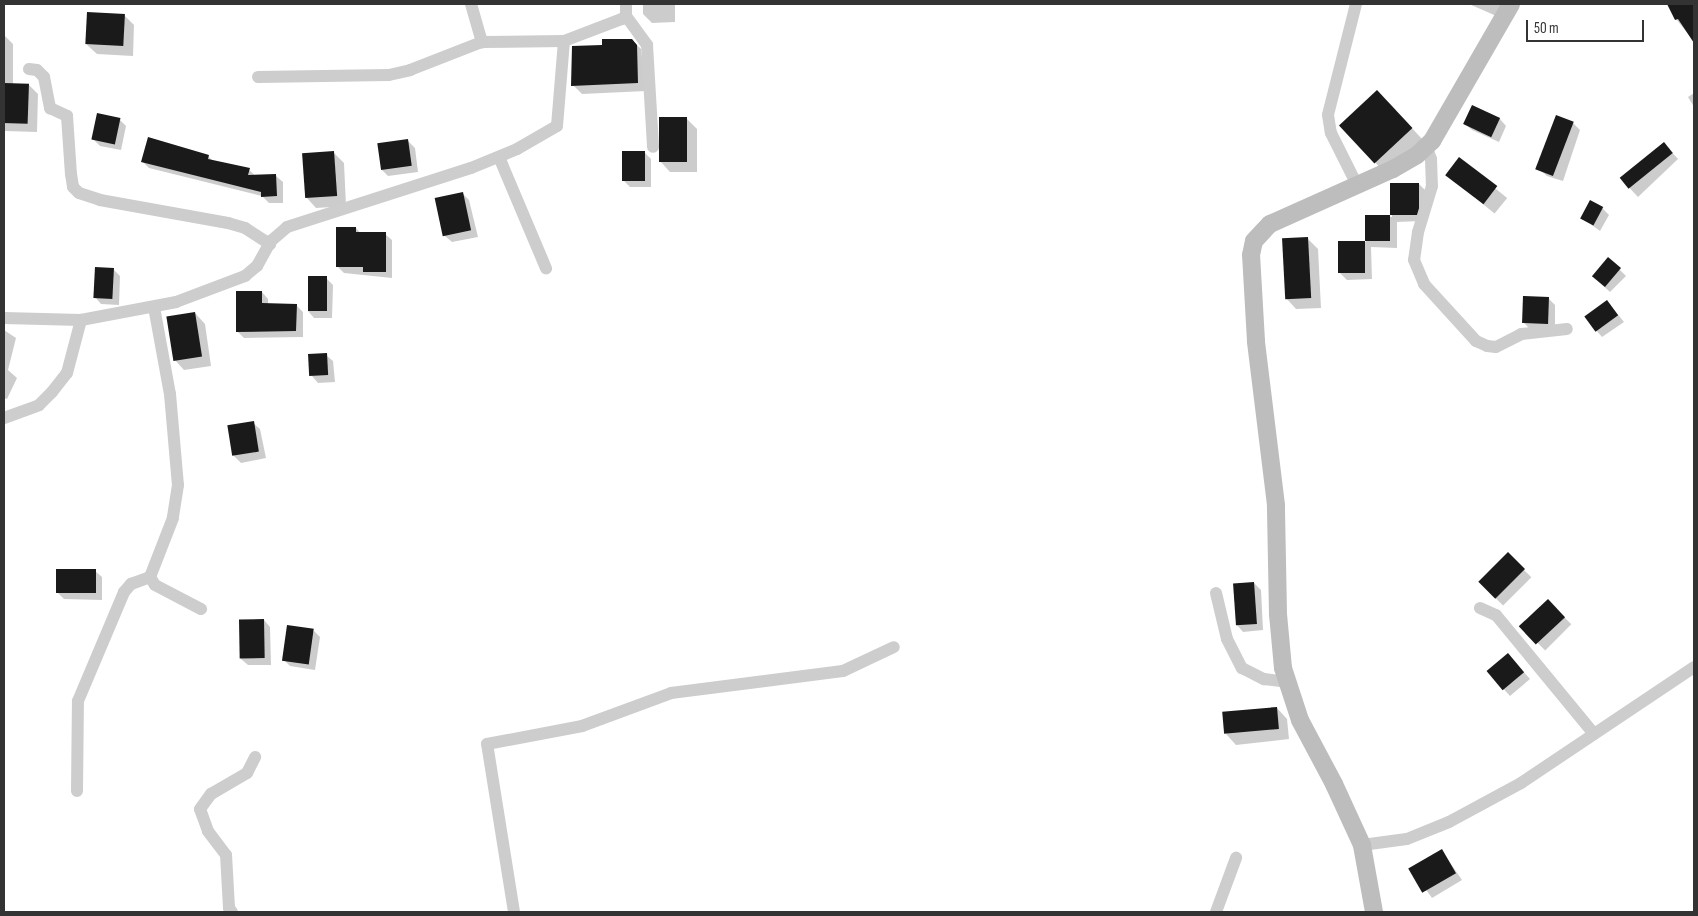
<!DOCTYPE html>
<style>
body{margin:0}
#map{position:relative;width:1698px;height:916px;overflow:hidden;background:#fff;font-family:"Sofia Sans Condensed",sans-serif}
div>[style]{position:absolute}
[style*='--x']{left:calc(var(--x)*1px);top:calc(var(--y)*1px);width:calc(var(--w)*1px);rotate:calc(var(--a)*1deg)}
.shadow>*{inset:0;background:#0003;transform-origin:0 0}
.building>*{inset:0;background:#1a1a1a;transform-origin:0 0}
.street>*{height:12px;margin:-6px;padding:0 6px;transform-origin:6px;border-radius:6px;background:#cdcdcd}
.secondary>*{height:18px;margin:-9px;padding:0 9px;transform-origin:9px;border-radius:9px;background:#bdbdbd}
span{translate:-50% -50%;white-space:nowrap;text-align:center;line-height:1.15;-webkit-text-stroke:5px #fff;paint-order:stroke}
.frame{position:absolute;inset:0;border:5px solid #333;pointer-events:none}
.scale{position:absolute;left:1526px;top:20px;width:118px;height:22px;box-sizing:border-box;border:2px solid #333;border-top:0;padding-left:6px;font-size:15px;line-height:18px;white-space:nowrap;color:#333;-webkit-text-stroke:4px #fff;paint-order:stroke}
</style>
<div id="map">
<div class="shadow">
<div style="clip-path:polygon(643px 4px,675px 4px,675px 22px,652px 23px,643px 14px)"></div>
<div style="clip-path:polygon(1469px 4px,1506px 4px,1501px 18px)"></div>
<div style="clip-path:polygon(1669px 4px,1694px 4px,1694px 41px,1676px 19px)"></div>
<div style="clip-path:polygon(124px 15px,134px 25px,133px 56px,97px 54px,86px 44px)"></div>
<div style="clip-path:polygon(4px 35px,13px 44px,13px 85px,29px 85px,38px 94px,37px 132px,4px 131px)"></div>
<div style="clip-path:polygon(632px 40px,641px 49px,646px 91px,582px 94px,573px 85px)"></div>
<div style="clip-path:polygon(1694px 93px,1694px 107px,1688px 97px)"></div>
<div style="clip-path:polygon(1388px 102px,1422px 139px,1385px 173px,1341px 126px)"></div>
<div style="clip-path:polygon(686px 118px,697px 129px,697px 172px,670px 172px,660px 161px)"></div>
<div style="clip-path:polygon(119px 119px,126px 126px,121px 150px,100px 146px,93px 139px)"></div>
<div style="clip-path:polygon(1500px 119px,1506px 126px,1499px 142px,1472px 130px,1465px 124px)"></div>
<div style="clip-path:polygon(1573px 123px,1580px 130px,1563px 181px,1547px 176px,1540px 170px)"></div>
<div style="clip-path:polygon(408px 141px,415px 148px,418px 172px,388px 176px,382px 170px)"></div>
<div style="clip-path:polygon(1669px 149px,1678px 159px,1638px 197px,1623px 181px)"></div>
<div style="clip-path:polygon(644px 152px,651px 159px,651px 187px,630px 187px,624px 181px)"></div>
<div style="clip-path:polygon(334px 153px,344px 163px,346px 206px,316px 208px,306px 197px)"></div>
<div style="clip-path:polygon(208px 156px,214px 162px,249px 170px,256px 176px,276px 176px,283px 182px,283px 203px,269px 203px,262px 196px,149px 168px,142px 161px)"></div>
<div style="left:1459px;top:159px;width:62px;height:20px;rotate:39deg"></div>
<div style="clip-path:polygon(1392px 184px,1419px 184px,1426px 191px,1421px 221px,1397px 222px,1397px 248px,1371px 247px,1372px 279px,1347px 280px,1340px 273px,1339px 243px,1366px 242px,1367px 216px,1392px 217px)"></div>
<div style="clip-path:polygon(462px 193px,469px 200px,478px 237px,452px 242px,445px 236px)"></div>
<div style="clip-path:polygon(1602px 208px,1609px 215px,1600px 231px,1582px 218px)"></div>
<div style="clip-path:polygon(356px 228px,361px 234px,385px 234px,392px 240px,392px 278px,344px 273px,337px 266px)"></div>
<div style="clip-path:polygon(1308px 239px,1318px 249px,1321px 308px,1296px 309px,1286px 298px)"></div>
<div style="clip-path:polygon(1609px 259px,1626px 276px,1610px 292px,1599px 282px)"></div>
<div style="clip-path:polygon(113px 269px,120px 276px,119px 305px,101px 304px,95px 297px)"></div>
<div style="clip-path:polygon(326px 278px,333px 285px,332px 318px,314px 318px,308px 311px)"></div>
<div style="clip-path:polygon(262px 292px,268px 299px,268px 305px,296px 305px,303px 312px,303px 337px,244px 338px,237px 331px)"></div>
<div style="clip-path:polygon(1548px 298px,1555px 305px,1555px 329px,1531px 330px,1524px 323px)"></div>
<div style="clip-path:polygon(1607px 301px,1624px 322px,1602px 337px,1596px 330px)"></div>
<div style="clip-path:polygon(195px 313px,205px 324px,211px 366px,184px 370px,174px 359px)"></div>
<div style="clip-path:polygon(4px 330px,16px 338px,8px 370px,17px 378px,7px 399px,4px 398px)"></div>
<div style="clip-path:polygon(326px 355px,333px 361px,335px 382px,318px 383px,312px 376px)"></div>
<div style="clip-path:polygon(253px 423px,260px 429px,266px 458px,241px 463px,234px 456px)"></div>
<div style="left:1508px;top:554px;width:33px;height:40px;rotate:45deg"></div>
<div style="clip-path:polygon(95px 571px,102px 577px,102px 600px,64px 599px,57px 592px)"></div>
<div style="clip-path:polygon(1254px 583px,1261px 590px,1263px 630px,1243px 632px,1237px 625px)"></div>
<div style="left:1548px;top:601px;width:33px;height:37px;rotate:45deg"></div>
<div style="clip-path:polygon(264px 620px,270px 627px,271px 665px,248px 665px,241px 659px)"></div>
<div style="clip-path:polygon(314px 631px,320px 637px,315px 670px,290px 666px,283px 659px)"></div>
<div style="clip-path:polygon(1515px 662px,1530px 679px,1510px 696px,1488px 672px)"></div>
<div style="clip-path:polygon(1277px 708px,1287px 719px,1289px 739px,1236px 745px,1226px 734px)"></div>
<div style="clip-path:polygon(1442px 851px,1462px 880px,1432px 898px,1411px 869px)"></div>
</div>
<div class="building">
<div style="clip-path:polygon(1667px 4px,1694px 4px,1694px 43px,1678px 19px,1675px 20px)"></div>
<div style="left:87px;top:12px;width:38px;height:32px;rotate:3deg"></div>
<div style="clip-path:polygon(602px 39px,632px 39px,637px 45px,638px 83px,571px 86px,572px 46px,602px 45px)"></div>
<div style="left:4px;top:83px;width:25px;height:40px;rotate:2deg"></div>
<div style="left:1377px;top:90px;width:52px;height:52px;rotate:47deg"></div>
<div style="left:1472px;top:105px;width:31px;height:21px;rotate:25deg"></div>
<div style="left:97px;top:113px;width:24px;height:27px;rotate:12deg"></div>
<div style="left:1556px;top:115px;width:19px;height:58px;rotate:21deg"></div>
<div style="left:659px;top:117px;width:28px;height:45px"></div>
<div style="clip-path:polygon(148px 137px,209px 155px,208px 159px,250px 168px,248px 175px,276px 174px,277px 196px,261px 197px,261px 192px,141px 162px)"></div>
<div style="left:408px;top:139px;width:27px;height:31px;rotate:82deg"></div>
<div style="left:1664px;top:142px;width:14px;height:57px;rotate:51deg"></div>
<div style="left:334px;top:151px;width:45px;height:32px;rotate:86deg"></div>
<div style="left:622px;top:151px;width:23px;height:30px"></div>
<div style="left:1459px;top:157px;width:48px;height:23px;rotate:37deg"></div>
<div style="left:1390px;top:183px;width:29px;height:32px"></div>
<div style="left:463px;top:192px;width:39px;height:29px;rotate:78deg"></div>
<div style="left:1590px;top:200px;width:15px;height:21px;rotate:28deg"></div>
<div style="left:1365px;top:215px;width:25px;height:26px"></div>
<div style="clip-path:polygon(336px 227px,356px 227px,356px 232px,386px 232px,386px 272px,363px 272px,363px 267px,336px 267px)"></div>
<div style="left:1308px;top:237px;width:61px;height:26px;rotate:87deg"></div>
<div style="left:1365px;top:241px;width:32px;height:27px;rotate:90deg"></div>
<div style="left:1608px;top:257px;width:17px;height:25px;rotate:40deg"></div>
<div style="left:95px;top:267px;width:19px;height:31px;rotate:3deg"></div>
<div style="left:308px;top:276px;width:19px;height:35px"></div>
<div style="clip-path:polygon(236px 291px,262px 291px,262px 303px,297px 304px,296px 331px,236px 332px)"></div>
<div style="left:1523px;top:296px;width:26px;height:27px;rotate:2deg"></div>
<div style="left:1607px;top:300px;width:19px;height:28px;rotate:54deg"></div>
<div style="left:195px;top:312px;width:45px;height:29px;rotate:81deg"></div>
<div style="left:327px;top:353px;width:22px;height:19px;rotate:87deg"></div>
<div style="left:254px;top:421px;width:31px;height:27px;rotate:81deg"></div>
<div style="left:1508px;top:552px;width:24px;height:42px;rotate:45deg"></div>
<div style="left:56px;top:569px;width:40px;height:24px"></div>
<div style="left:1254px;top:582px;width:42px;height:21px;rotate:86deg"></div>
<div style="left:1548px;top:599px;width:25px;height:40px;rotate:47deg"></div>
<div style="left:264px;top:619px;width:39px;height:25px;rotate:89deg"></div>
<div style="left:287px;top:625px;width:27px;height:36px;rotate:8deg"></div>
<div style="left:1508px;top:653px;width:25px;height:28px;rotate:50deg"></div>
<div style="left:1277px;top:707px;width:22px;height:55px;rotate:85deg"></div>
<div style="left:1442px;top:849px;width:28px;height:39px;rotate:60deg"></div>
</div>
<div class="street">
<div style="--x:471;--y:4;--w:40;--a:74"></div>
<div style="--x:482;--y:42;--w:82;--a:-0.7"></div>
<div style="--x:1356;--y:4;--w:114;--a:104.2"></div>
<div style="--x:1328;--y:115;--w:18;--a:81"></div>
<div style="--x:1331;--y:133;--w:58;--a:63.4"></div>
<div style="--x:626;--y:16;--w:36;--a:54"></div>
<div style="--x:647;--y:45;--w:102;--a:86.6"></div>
<div style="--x:29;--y:69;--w:8;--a:7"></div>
<div style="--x:37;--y:70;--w:10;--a:45"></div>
<div style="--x:44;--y:77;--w:32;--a:79"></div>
<div style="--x:50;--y:108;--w:19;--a:25"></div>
<div style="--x:67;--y:116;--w:58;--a:86.1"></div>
<div style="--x:71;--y:174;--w:13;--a:81"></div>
<div style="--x:73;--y:187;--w:8;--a:45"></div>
<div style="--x:79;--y:193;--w:22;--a:18"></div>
<div style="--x:100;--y:200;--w:130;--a:10.2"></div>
<div style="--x:228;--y:223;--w:18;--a:16"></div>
<div style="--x:245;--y:228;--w:30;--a:33"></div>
<div style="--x:258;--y:77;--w:131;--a:-0.9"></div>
<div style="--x:389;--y:75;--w:22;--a:-13"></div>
<div style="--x:410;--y:70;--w:77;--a:-21.3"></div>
<div style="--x:1426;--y:146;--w:14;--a:69"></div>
<div style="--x:1431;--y:159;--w:27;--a:88"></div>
<div style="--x:1432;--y:186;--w:48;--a:106.9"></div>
<div style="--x:1418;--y:232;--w:28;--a:98"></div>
<div style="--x:1414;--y:260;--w:26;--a:67"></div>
<div style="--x:1424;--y:284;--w:77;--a:47.6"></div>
<div style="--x:1476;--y:341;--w:12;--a:24"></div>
<div style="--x:1487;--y:346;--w:9;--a:6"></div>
<div style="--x:1496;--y:347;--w:28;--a:-27"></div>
<div style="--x:1521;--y:334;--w:46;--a:-6.2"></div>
<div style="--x:499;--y:157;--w:121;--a:67.1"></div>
<div style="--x:154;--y:307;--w:88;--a:79.6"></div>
<div style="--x:170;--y:394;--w:91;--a:85"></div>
<div style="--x:178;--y:485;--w:33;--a:99"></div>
<div style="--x:173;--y:518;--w:63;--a:111.3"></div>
<div style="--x:150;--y:577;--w:9;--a:58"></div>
<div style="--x:155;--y:585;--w:52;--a:27.6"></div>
<div style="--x:4;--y:318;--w:77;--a:1.5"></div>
<div style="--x:81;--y:320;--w:97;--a:-10.7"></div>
<div style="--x:176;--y:302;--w:74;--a:-20.6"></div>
<div style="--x:245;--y:276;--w:16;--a:-40"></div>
<div style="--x:257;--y:266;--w:29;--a:-61"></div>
<div style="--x:271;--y:241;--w:21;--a:-41"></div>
<div style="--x:287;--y:227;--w:193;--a:-17.8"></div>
<div style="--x:471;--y:168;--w:50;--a:-22.4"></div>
<div style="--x:517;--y:149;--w:46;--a:-29.9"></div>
<div style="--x:557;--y:126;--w:85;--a:-85.3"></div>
<div style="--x:564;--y:41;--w:62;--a:-20.8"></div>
<div style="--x:622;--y:19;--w:5;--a:-37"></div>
<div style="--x:626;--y:16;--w:12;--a:-90"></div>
<div style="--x:4;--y:418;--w:37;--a:-20"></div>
<div style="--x:39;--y:405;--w:18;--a:-45"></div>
<div style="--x:52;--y:392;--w:24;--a:-52"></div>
<div style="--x:67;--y:373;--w:55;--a:-75.2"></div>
<div style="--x:1216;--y:593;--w:47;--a:76.6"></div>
<div style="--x:1227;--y:639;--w:33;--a:63"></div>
<div style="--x:1242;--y:668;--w:25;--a:27"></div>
<div style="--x:1264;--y:679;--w:23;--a:7"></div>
<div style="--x:1480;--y:608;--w:17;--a:24"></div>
<div style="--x:1496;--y:615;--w:154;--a:50.5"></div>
<div style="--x:77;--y:791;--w:90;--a:-89.4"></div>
<div style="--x:78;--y:701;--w:118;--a:-67.1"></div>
<div style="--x:124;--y:592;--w:11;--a:-49"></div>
<div style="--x:131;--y:584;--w:20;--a:-20"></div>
<div style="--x:1362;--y:845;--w:45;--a:-7.6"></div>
<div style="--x:1407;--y:839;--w:45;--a:-22"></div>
<div style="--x:1449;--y:822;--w:82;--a:-28.4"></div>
<div style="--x:1521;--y:783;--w:208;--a:-33.8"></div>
<div style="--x:232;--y:912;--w:5;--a:-127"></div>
<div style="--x:229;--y:908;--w:53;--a:-93.2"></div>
<div style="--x:226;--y:855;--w:30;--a:-127"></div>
<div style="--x:208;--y:831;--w:23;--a:-110"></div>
<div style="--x:200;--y:809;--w:19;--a:-54"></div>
<div style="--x:211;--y:794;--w:42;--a:-30.3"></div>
<div style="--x:247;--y:773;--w:18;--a:-63"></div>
<div style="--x:514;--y:912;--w:170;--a:-99.1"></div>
<div style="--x:487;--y:744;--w:97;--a:-10.7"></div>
<div style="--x:582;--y:726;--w:95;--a:-20.3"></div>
<div style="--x:671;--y:693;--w:173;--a:-7.3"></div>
<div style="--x:843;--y:671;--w:56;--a:-25.2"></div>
<div style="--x:1216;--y:912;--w:58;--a:-69.7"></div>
</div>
<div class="secondary">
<div style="--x:1374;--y:912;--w:68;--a:-100.2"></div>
<div style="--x:1362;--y:845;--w:67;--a:-114.7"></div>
<div style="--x:1334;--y:784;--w:72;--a:-118"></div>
<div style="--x:1300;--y:720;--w:55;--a:-108.1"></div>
<div style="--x:1283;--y:668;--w:54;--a:-95.3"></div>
<div style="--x:1278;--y:614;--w:109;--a:-91.1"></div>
<div style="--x:1276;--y:505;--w:165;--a:-97"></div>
<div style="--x:1256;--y:341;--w:86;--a:-93.3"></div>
<div style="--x:1251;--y:255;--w:14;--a:-78"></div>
<div style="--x:1254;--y:241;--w:23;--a:-47"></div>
<div style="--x:1270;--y:224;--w:135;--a:-24.1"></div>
<div style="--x:1393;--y:169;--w:28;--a:-30"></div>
<div style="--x:1417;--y:155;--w:21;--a:-43"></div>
<div style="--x:1432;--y:141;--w:158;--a:-60"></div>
</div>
<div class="frame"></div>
<div class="scale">50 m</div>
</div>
